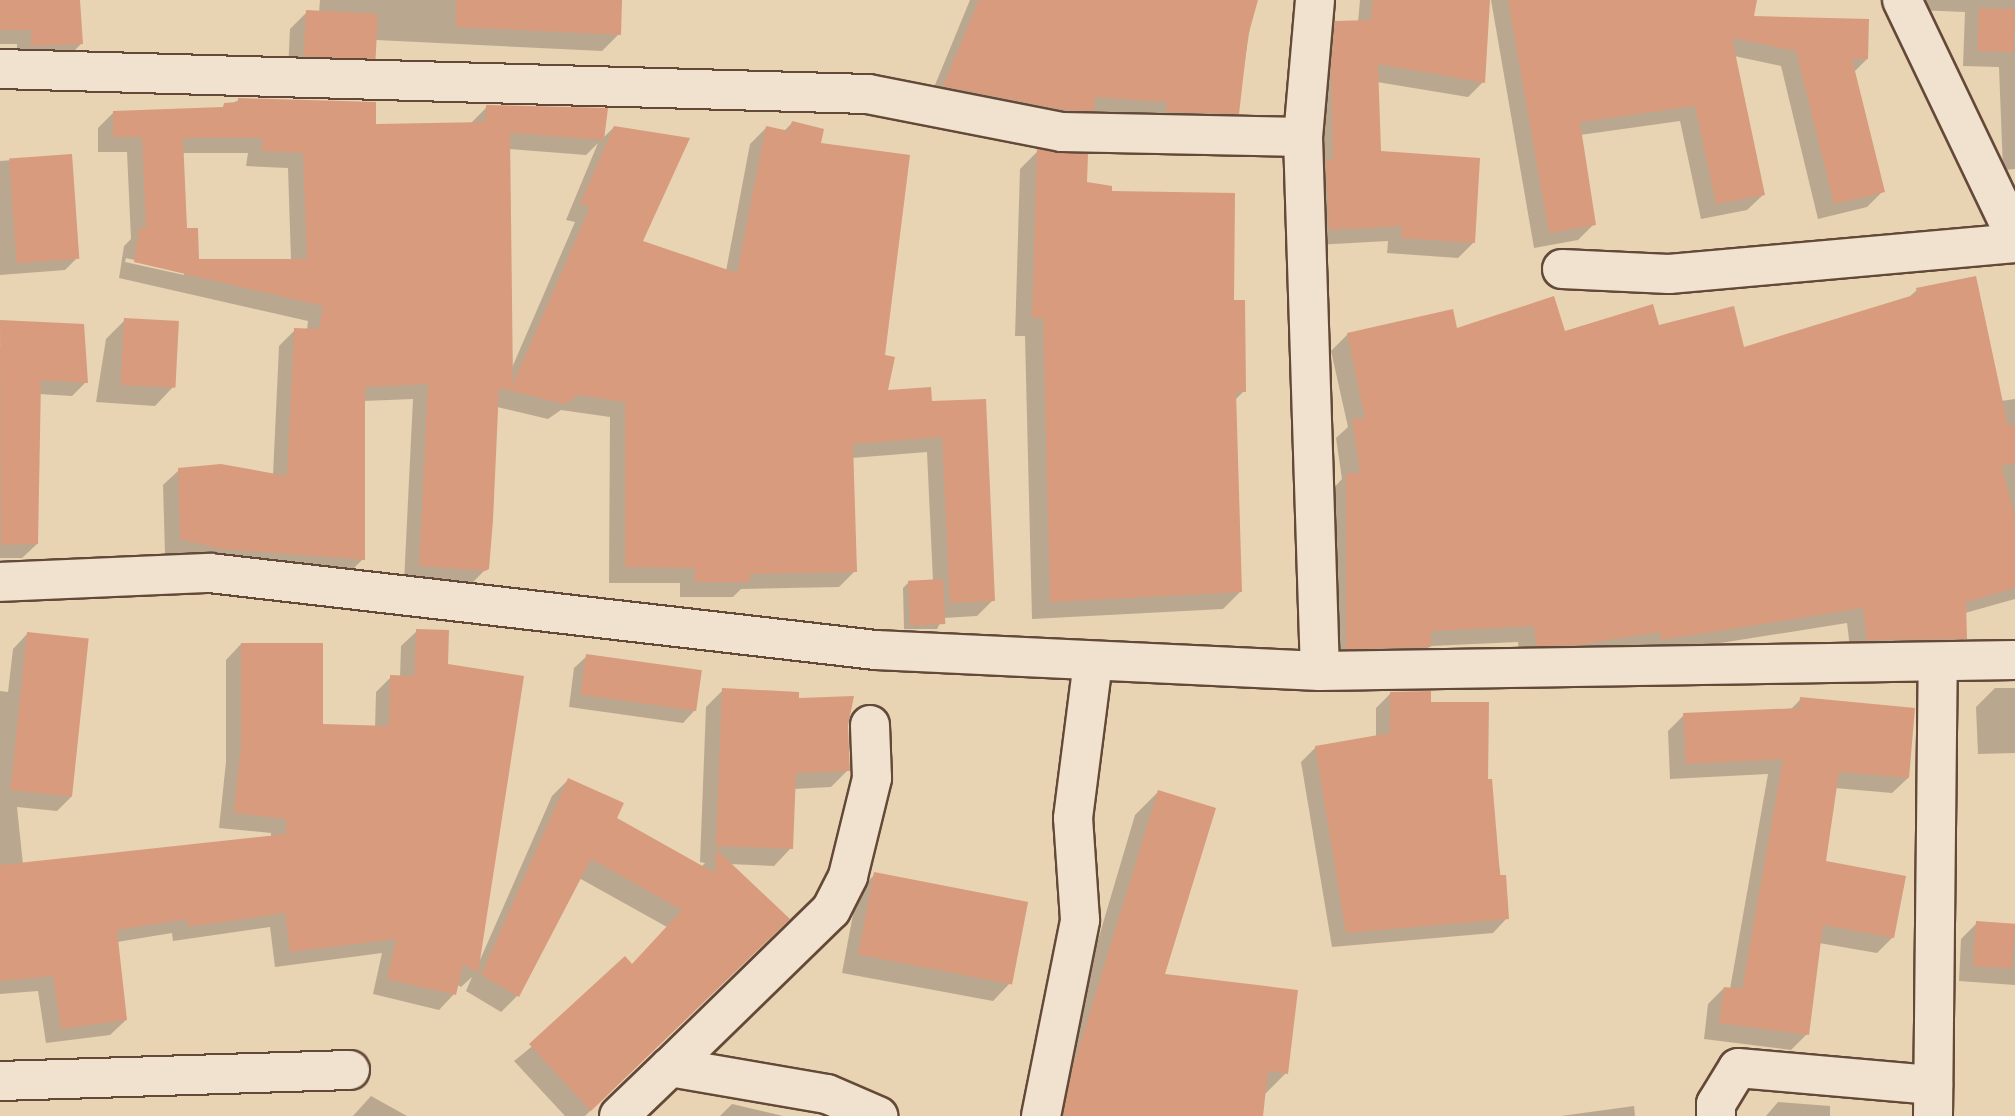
<!DOCTYPE html>
<style>
body{margin:0}
#map{position:relative;width:2015px;height:1116px;overflow:hidden;background:#e8d3b3;font-family:Cardo,serif}
div>[style]{position:absolute}
[style*='--x']{left:calc(var(--x)*1px);top:calc(var(--y)*1px);width:calc(var(--w)*1px);rotate:calc(var(--a)*1deg)}
.shadow>*{inset:0;background:#0003}
.building>*{inset:0;background:#d89b7d;transform-origin:0 0}
.roads{filter:drop-shadow(2px 0 #644939) drop-shadow(-2px 0 #644939) drop-shadow(0 2px #644939) drop-shadow(0 -2px #644939)}
.street>*{height:38px;margin:-19px;padding:0 19px;transform-origin:19px;border-radius:19px;background:#f0e2ce}
span{translate:-50% -50%;white-space:nowrap;text-align:center;line-height:1.15;-webkit-text-stroke:6px #f0e2ce;paint-order:stroke}
</style>
<div id="map">
<div class="shadow">
<div style="clip-path:polygon(0 0,79px 0,81px 44px,66px 59px,17px 61px,17px 44px,0 44px)"></div>
<div style="clip-path:polygon(320px 0,621px 0,619px 34px,602px 51px,376px 40px,375px 57px,358px 74px,288px 72px,290px 29px,307px 12px,319px 13px)"></div>
<div style="clip-path:polygon(970px 0,1254px 0,1237px 113px,1221px 130px,1075px 127px,928px 102px)"></div>
<div style="clip-path:polygon(1360px 0,1488px 0,1483px 82px,1468px 97px,1377px 82px,1379px 152px,1473px 243px,1458px 258px,1387px 253px,1388px 241px,1315px 245px,1320px 38px,1336px 22px,1358px 22px)"></div>
<div style="clip-path:polygon(1491px 0,1756px 0,1752px 18px,1867px 59px,1854px 72px,1883px 191px,1867px 207px,1818px 219px,1781px 66px,1734px 56px,1763px 195px,1747px 210px,1701px 219px,1680px 121px,1580px 135px,1594px 224px,1578px 240px,1534px 248px)"></div>
<div style="clip-path:polygon(1917px 0,2015px 0,2015px 169px,2003px 170px,1999px 67px,1963px 66px,1965px 12px,1917px 10px)"></div>
<div style="clip-path:polygon(evenodd,239px 100px,374px 125px,471px 123px,487px 107px,602px 139px,614px 127px,640px 242px,726px 271px,750px 144px,766px 128px,783px 132px,792px 123px,819px 144px,883px 357px,886px 392px,930px 402px,984px 400px,993px 600px,977px 616px,943px 618px,937px 629px,904px 629px,903px 588px,909px 582px,933px 581px,927px 452px,852px 458px,855px 571px,839px 587px,741px 589px,733px 597px,680px 597px,680px 583px,609px 583px,610px 417px,561px 410px,548px 419px,497px 407px,487px 568px,471px 584px,404px 582px,413px 399px,363px 401px,363px 559px,347px 575px,203px 564px,165px 554px,163px 485px,179px 470px,273px 475px,279px 346px,295px 330px,307px 330px,308px 321px,119px 278px,124px 246px,131px 239px,127px 152px,98px 152px,98px 128px,114px 112px,220px 109px,239px 100px,598px 143px,566px 220px,575px 222px,511px 370px,509px 149px,586px 155px,598px 143px,239px 100px,182px 153px,248px 153px,246px 166px,288px 168px,291px 260px,198px 261px,185px 229px,182px 153px,239px 100px,126px 258px,184px 272px,184px 275px,125px 262px,126px 258px)"></div>
<div style="clip-path:polygon(1038px 151px,1085px 184px,1111px 193px,1232px 302px,1244px 391px,1234px 401px,1241px 591px,1223px 609px,1032px 619px,1025px 336px,1015px 336px,1020px 169px)"></div>
<div style="clip-path:polygon(70px 156px,77px 258px,65px 270px,0 275px,0 161px)"></div>
<div style="clip-path:polygon(1917px 290px,2001px 401px,2015px 399px,2015px 599px,1965px 613px,1965px 638px,1949px 655px,1851px 656px,1847px 623px,1645px 655px,1520px 662px,1518px 642px,1430px 646px,1413px 663px,1330px 665px,1330px 492px,1342px 479px,1336px 438px,1348px 427px,1331px 351px,1348px 334px,1456px 330px,1564px 333px,1658px 327px,1743px 349px,1908px 298px)"></div>
<div style="clip-path:polygon(125px 320px,173px 387px,155px 406px,96px 402px,106px 339px)"></div>
<div style="clip-path:polygon(84px 345px,86px 382px,72px 396px,39px 394px,37px 544px,22px 558px,0 558px,0 348px)"></div>
<div style="clip-path:polygon(417px 631px,446px 665px,480px 960px,552px 796px,568px 780px,615px 819px,701px 867px,705px 863px,700px 862px,706px 707px,723px 690px,797px 700px,846px 726px,848px 770px,831px 787px,794px 789px,791px 848px,774px 866px,729px 864px,771px 936px,585px 1116px,565px 1116px,514px 1061px,631px 966px,667px 927px,579px 878px,517px 996px,501px 1012px,466px 991px,472px 977px,461px 987px,456px 984px,454px 994px,439px 1010px,373px 994px,382px 953px,275px 967px,270px 927px,173px 941px,172px 933px,117px 942px,126px 1020px,110px 1035px,46px 1043px,38px 991px,0 994px,0 691px,8px 692px,13px 649px,28px 633px,72px 796px,57px 811px,17px 807px,23px 865px,271px 837px,271px 833px,219px 828px,226px 762px,226px 660px,241px 644px,321px 726px,375px 728px,376px 692px,391px 677px,400px 677px,401px 646px)"></div>
<div style="clip-path:polygon(587px 656px,695px 710px,683px 723px,569px 707px,574px 668px)"></div>
<div style="clip-path:polygon(1995px 688px,2015px 688px,2015px 753px,1978px 754px,1976px 707px)"></div>
<div style="clip-path:polygon(1391px 693px,1430px 703px,1486px 781px,1507px 918px,1493px 933px,1332px 947px,1301px 762px,1316px 747px,1376px 737px,1376px 708px)"></div>
<div style="clip-path:polygon(1801px 699px,1908px 778px,1892px 793px,1835px 788px,1824px 862px,1893px 937px,1877px 953px,1819px 943px,1807px 1034px,1791px 1050px,1704px 1039px,1708px 1004px,1724px 988px,1730px 989px,1768px 774px,1670px 779px,1668px 731px,1684px 715px,1790px 710px)"></div>
<div style="clip-path:polygon(1158px 792px,1163px 976px,1286px 1073px,1263px 1096px,1261px 1116px,1046px 1116px,1135px 815px)"></div>
<div style="clip-path:polygon(875px 874px,1011px 982px,993px 1001px,842px 973px,857px 893px)"></div>
<div style="clip-path:polygon(1977px 923px,2015px 925px,2015px 985px,1959px 981px,1961px 939px)"></div>
<div style="clip-path:polygon(371px 1096px,407px 1116px,353px 1116px)"></div>
<div style="clip-path:polygon(1778px 1102px,1830px 1106px,1830px 1116px,1766px 1116px)"></div>
<div style="clip-path:polygon(732px 1104px,783px 1116px,720px 1116px)"></div>
<div style="clip-path:polygon(1634px 1106px,1635px 1116px,1561px 1116px)"></div>
</div>
<div class="building">
<div style="clip-path:polygon(0 0,80px 0,83px 44px,31px 46px,31px 30px,0 30px)"></div>
<div style="clip-path:polygon(456px 0,622px 0,621px 35px,456px 27px)"></div>
<div style="clip-path:polygon(979px 0,1258px 0,1248px 36px,1239px 114px,1166px 112px,1167px 102px,1095px 97px,1094px 111px,1064px 110px,943px 86px)"></div>
<div style="clip-path:polygon(1373px 0,1490px 0,1485px 83px,1378px 64px,1381px 151px,1480px 158px,1475px 243px,1401px 238px,1402px 226px,1329px 230px,1326px 160px,1333px 159px,1331px 70px,1335px 21px,1371px 20px)"></div>
<div style="clip-path:polygon(1508px 0,1757px 0,1754px 16px,1869px 19px,1868px 59px,1852px 59px,1885px 192px,1834px 204px,1796px 51px,1732px 38px,1765px 195px,1716px 204px,1695px 106px,1580px 122px,1596px 225px,1549px 233px)"></div>
<div style="left:1979px;top:8px;width:36px;height:43px;rotate:2deg"></div>
<div style="left:306px;top:10px;width:72px;height:46px;rotate:3deg"></div>
<div style="clip-path:polygon(evenodd,238px 98px,376px 102px,376px 124px,485px 122px,486px 105px,608px 108px,604px 140px,510px 133px,513px 384px,590px 207px,580px 204px,614px 126px,690px 138px,643px 241px,737px 273px,766px 126px,789px 131px,792px 121px,824px 129px,821px 143px,910px 155px,885px 355px,895px 357px,888px 390px,931px 387px,932px 401px,986px 399px,995px 601px,950px 603px,942px 437px,853px 444px,857px 572px,750px 574px,750px 582px,695px 582px,695px 568px,625px 567px,625px 402px,578px 395px,565px 404px,499px 388px,493px 520px,489px 569px,485px 571px,419px 566px,428px 384px,365px 387px,365px 560px,220px 549px,180px 539px,178px 468px,221px 464px,287px 476px,294px 328px,319px 329px,323px 306px,134px 262px,139px 228px,146px 228px,142px 137px,113px 137px,113px 111px,223px 107px,224px 103px,238px 102px,238px 98px,183px 138px,263px 138px,261px 151px,303px 153px,307px 259px,199px 259px,198px 228px,187px 228px,183px 138px)"></div>
<div style="clip-path:polygon(1037px 149px,1088px 154px,1087px 182px,1112px 186px,1112px 191px,1235px 193px,1234px 300px,1245px 300px,1246px 392px,1236px 392px,1242px 592px,1050px 602px,1043px 318px,1032px 318px)"></div>
<div style="left:72px;top:154px;width:105px;height:63px;rotate:86deg"></div>
<div style="clip-path:polygon(1976px 276px,2008px 426px,2015px 424px,2015px 463px,2001px 466px,2015px 516px,2015px 588px,1966px 602px,1967px 639px,1867px 640px,1863px 608px,1661px 640px,1660px 632px,1576px 645px,1536px 646px,1534px 626px,1431px 631px,1431px 647px,1346px 649px,1346px 473px,1360px 473px,1352px 419px,1365px 418px,1347px 333px,1453px 309px,1457px 328px,1554px 296px,1565px 331px,1653px 304px,1659px 325px,1734px 306px,1744px 347px,1917px 294px,1916px 288px)"></div>
<div style="left:124px;top:318px;width:55px;height:67px;rotate:3deg"></div>
<div style="clip-path:polygon(0 320px,84px 324px,88px 383px,41px 380px,38px 544px,1px 545px)"></div>
<div style="left:943px;top:579px;width:45px;height:35px;rotate:87deg"></div>
<div style="clip-path:polygon(416px 629px,449px 630px,448px 664px,524px 676px,478px 973px,463px 964px,456px 995px,387px 979px,396px 939px,290px 952px,285px 913px,188px 927px,187px 919px,117px 930px,127px 1020px,61px 1029px,53px 976px,0 981px,0 865px,286px 834px,286px 819px,234px 813px,241px 745px,241px 643px,323px 643px,323px 724px,389px 726px,390px 675px,414px 676px)"></div>
<div style="left:27px;top:632px;width:62px;height:159px;rotate:6deg"></div>
<div style="left:586px;top:654px;width:117px;height:41px;rotate:8deg"></div>
<div style="clip-path:polygon(722px 688px,799px 692px,799px 698px,854px 696px,848px 726px,850px 771px,796px 773px,793px 849px,716px 846px)"></div>
<div style="clip-path:polygon(1431px 691px,1431px 702px,1489px 702px,1488px 779px,1492px 779px,1500px 875px,1506px 875px,1509px 919px,1346px 933px,1315px 746px,1390px 733px,1390px 692px)"></div>
<div style="clip-path:polygon(1800px 697px,1915px 708px,1909px 778px,1839px 772px,1826px 861px,1906px 876px,1894px 938px,1823px 925px,1809px 1035px,1719px 1023px,1724px 987px,1742px 989px,1783px 759px,1686px 764px,1683px 713px,1799px 708px)"></div>
<div style="clip-path:polygon(568px 778px,624px 803px,617px 818px,715px 873px,716px 849px,790px 919px,591px 1111px,529px 1044px,625px 956px,632px 964px,682px 910px,591px 859px,519px 997px,481px 975px)"></div>
<div style="clip-path:polygon(1158px 790px,1216px 808px,1165px 974px,1298px 990px,1288px 1074px,1268px 1071px,1263px 1116px,1063px 1116px,1073px 1067px)"></div>
<div style="left:874px;top:872px;width:157px;height:84px;rotate:11deg"></div>
<div style="left:1976px;top:921px;width:39px;height:45px;rotate:4deg"></div>
</div>
<div class="roads">
<div class="street">
<div style="--x:1315;--y:0;--w:138;--a:95"></div>
<div style="--x:1303;--y:137;--w:534;--a:88.18"></div>
<div style="--x:1902;--y:0;--w:262;--a:64.4"></div>
<div style="--x:0;--y:69;--w:868;--a:1.65"></div>
<div style="--x:868;--y:94;--w:198;--a:11.1"></div>
<div style="--x:1062;--y:132;--w:241;--a:1.2"></div>
<div style="--x:1562;--y:269;--w:107;--a:2.7"></div>
<div style="--x:1669;--y:274;--w:347;--a:-5.1"></div>
<div style="--x:0;--y:582;--w:210;--a:-2.5"></div>
<div style="--x:210;--y:573;--w:670;--a:6.6"></div>
<div style="--x:876;--y:650;--w:444;--a:2.7"></div>
<div style="--x:1320;--y:671;--w:695;--a:-0.91"></div>
<div style="--x:670;--y:1067;--w:225;--a:-44.3"></div>
<div style="--x:831;--y:910;--w:38;--a:-63"></div>
<div style="--x:848;--y:876;--w:101;--a:-76.2"></div>
<div style="--x:872;--y:778;--w:53;--a:-92.2"></div>
<div style="--x:0;--y:1081;--w:350;--a:-1.8"></div>
<div style="--x:619;--y:1116;--w:71;--a:-43.9"></div>
<div style="--x:670;--y:1067;--w:159;--a:9.8"></div>
<div style="--x:827;--y:1094;--w:56;--a:23.3"></div>
<div style="--x:1041;--y:1116;--w:200;--a:-78.7"></div>
<div style="--x:1080;--y:920;--w:102;--a:-93.9"></div>
<div style="--x:1073;--y:818;--w:158;--a:-82.7"></div>
<div style="--x:1716;--y:1116;--w:12;--a:-90"></div>
<div style="--x:1716;--y:1104;--w:42;--a:-58.6"></div>
<div style="--x:1738;--y:1068;--w:196;--a:5"></div>
<div style="--x:1933;--y:1116;--w:453;--a:-89.4"></div>
</div>
</div>
</div>
